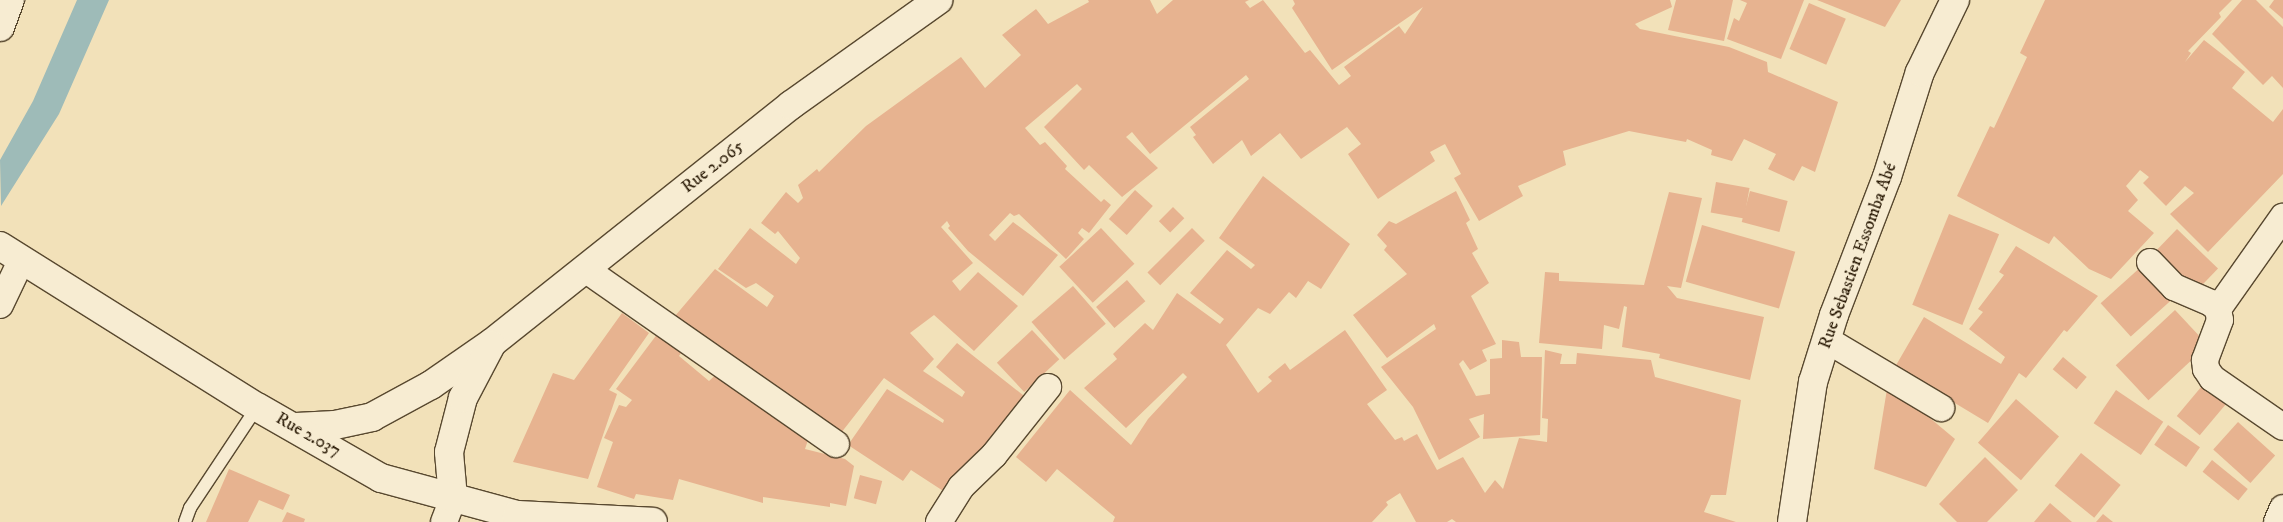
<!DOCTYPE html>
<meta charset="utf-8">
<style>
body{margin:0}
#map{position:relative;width:2283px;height:522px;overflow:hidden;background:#f2e1b9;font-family:"IM FELL DW Pica",serif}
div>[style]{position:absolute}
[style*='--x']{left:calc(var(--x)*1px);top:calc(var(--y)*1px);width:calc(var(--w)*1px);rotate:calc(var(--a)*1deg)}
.water>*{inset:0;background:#9ebbb8}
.building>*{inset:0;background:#e7b390;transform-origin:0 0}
.roads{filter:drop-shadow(1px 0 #58482f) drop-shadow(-1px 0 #58482f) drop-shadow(0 1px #58482f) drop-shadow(0 -1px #58482f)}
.service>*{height:12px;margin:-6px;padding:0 6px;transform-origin:6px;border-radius:6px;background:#f7ecd2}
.minor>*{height:26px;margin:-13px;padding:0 13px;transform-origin:13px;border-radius:13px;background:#f7ecd2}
.tertiary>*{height:28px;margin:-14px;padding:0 14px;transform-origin:14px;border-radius:14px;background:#f7ecd2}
.secondary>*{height:28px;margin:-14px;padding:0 14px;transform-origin:14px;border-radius:14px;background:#f7ecd2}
span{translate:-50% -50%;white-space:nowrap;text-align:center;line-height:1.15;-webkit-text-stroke:4.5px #f7ecd2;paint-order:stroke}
.street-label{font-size:18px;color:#251501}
</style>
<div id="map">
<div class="water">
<div style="clip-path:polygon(77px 0,109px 0,59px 114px,1px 206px,0 160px,33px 101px)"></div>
</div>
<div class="building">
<div style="clip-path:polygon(1088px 0,1150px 0,1157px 14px,1173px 0,1249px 0,1245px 2px,1250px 8px,1263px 0,1305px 53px,1310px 50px,1339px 85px,1351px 76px,1344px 67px,1399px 26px,1405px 34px,1423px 7px,1332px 70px,1292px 8px,1295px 4px,1293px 0,1670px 0,1672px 7px,1635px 24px,1640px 29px,1729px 47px,1767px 62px,1768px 72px,1838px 102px,1815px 172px,1802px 166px,1794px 181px,1768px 169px,1776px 154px,1744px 139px,1732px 161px,1711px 155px,1712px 150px,1687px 139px,1686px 142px,1629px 131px,1563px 151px,1566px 165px,1518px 186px,1523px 196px,1479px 221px,1454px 178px,1461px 174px,1445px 144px,1430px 152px,1435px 161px,1378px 199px,1348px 154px,1361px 144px,1347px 127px,1301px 159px,1280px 133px,1251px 156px,1242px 140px,1213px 164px,1193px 137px,1196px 135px,1190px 127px,1249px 79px,1246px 75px,1150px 154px,1132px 132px,1126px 137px,1158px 168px,1122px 197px,1089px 165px,1084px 170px,1044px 127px,1082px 89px,1077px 84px,1025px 128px,1040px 145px,1045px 142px,1067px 166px,1065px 169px,1101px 202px,1104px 199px,1111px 205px,1089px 233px,1082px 228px,1078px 233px,1084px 239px,1066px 259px,1019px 214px,1014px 216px,1010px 213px,989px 235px,995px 241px,1013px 222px,1058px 255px,1023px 296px,968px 251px,948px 228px,950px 226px,947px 221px,941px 227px,973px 263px,952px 281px,960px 291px,978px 272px,1018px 306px,974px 351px,934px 315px,910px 333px,934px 359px,923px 371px,962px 397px,965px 392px,936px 367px,957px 343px,1033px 403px,951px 496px,911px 470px,903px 481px,848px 445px,887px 389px,943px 423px,944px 420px,884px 378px,841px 433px,675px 316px,715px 269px,767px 307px,774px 296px,756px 283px,746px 288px,718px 269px,750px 228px,796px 264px,800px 258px,778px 231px,775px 234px,761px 223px,786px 192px,798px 203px,803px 198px,798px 185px,817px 169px,819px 172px,866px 126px,961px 57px,985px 88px,1021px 55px,1002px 35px,1036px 9px,1048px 24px,1089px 2px)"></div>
<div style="clip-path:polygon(1676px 0,1733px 0,1724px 41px,1668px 30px)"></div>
<div style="clip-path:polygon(1740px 0,1804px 0,1781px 59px,1727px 39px,1734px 18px,1739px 21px,1747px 3px)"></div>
<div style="clip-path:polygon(1817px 0,1901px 0,1885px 27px)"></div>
<div style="clip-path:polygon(2045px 0,2232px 0,2219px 13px,2221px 17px,2188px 51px,2191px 53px,2185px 62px,2204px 40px,2245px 72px,2232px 88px,2273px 122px,2283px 109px,2283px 174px,2208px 252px,2170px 214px,2194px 193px,2185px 186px,2166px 206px,2143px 183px,2149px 177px,2140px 170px,2126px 186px,2138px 200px,2128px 211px,2154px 233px,2111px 279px,2089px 269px,2054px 236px,2049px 244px,1957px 196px,1990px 126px,1994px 128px,2027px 57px,2020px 53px)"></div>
<div style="clip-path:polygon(2242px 0,2256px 0,2283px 27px,2283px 88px,2272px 76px,2263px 85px,2212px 34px)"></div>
<div style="clip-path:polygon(2274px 0,2283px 0,2283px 19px,2269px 7px)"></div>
<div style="left:1809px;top:3px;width:40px;height:50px;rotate:23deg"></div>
<div style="clip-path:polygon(1263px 176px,1350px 244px,1321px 289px,1308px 281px,1296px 298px,1289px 292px,1270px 314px,1258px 308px,1226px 345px,1258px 393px,1272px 381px,1268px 377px,1285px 363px,1290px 370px,1345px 330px,1387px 390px,1367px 404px,1395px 440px,1402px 437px,1404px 441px,1417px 434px,1437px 470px,1463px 457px,1485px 493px,1495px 480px,1503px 489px,1519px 438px,1547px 442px,1548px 419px,1542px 418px,1545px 350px,1562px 354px,1560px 364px,1576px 364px,1577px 353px,1651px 360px,1655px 377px,1741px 400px,1726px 495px,1711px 495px,1704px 512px,1736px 522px,1456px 522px,1452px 519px,1447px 522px,1416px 522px,1400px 493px,1386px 502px,1388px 505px,1372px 522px,1113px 522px,1115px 517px,1057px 469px,1046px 482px,1016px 457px,1070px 390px,1131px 445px,1148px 419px,1187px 377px,1183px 373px,1126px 428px,1084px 388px,1117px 359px,1113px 354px,1145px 323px,1153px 330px,1177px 293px,1220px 324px,1224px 319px,1190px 293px,1227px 250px,1251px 269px,1255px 265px,1219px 238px)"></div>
<div style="left:1716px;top:182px;width:34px;height:31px;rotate:10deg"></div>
<div style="left:1135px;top:190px;width:24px;height:39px;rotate:42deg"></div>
<div style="clip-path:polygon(1456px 191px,1470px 220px,1466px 223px,1478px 249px,1472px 253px,1489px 283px,1471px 296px,1496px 344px,1482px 350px,1487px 361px,1470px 370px,1463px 360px,1459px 364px,1476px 396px,1490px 394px,1490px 359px,1502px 358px,1502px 340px,1519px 342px,1521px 357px,1542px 357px,1540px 435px,1483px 439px,1484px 414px,1469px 419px,1480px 437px,1439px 460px,1413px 407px,1381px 367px,1436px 329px,1434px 324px,1387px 358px,1353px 315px,1407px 274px,1384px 250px,1387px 246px,1377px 235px,1389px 221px,1396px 224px)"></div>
<div style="left:1750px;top:191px;width:39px;height:32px;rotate:15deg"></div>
<div style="clip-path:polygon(1669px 192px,1702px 198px,1681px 288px,1667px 286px,1677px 298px,1764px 317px,1750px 380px,1659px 358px,1660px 354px,1622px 347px,1627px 307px,1624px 306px,1619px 329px,1604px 325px,1602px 349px,1539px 343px,1545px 272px,1559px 273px,1559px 281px,1644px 285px)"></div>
<div style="left:1173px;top:207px;width:16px;height:20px;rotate:45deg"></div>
<div style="left:1949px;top:214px;width:54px;height:98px;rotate:22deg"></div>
<div style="left:1702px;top:225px;width:97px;height:59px;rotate:16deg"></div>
<div style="left:1101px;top:228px;width:49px;height:57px;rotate:47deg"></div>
<div style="left:1192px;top:228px;width:18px;height:63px;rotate:45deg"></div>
<div style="left:2177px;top:229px;width:57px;height:35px;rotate:44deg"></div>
<div style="clip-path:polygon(2016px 246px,2098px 296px,2067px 332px,2064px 330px,2026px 378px,2019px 373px,1988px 423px,1895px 367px,1924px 317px,2001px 364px,2005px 357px,1969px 329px,1983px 312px,1978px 309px,2004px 275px,1999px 272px)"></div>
<div style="left:2143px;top:265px;width:45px;height:57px;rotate:48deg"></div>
<div style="left:1127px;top:280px;width:28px;height:41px;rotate:49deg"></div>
<div style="left:1073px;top:286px;width:50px;height:55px;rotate:49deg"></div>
<div style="left:2175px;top:310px;width:48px;height:81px;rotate:47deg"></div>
<div style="clip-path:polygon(622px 313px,649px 333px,609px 390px,617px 394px,588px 479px,513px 462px,553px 373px,574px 380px)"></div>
<div style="left:1032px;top:330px;width:40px;height:48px;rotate:47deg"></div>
<div style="clip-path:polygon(658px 333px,683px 350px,679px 356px,709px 381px,720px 371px,810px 434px,805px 449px,845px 459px,854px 466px,846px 506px,830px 503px,830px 507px,763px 497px,763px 503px,679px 479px,673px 500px,636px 494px,634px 499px,597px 487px,613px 442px,604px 438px,619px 405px,626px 407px,632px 400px,616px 389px)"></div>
<div style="left:2063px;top:357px;width:31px;height:16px;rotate:40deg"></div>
<div style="left:2207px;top:380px;width:30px;height:47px;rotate:40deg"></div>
<div style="clip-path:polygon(1888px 383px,1955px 439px,1926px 487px,1874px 469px)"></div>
<div style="left:2116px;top:390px;width:57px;height:40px;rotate:34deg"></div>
<div style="left:2016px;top:399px;width:57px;height:58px;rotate:41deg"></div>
<div style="left:2238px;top:422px;width:50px;height:37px;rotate:42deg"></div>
<div style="left:2168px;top:425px;width:39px;height:24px;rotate:35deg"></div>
<div style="left:2081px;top:453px;width:51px;height:42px;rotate:39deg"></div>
<div style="clip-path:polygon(1985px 457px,2018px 490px,1987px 522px,1957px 522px,1939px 504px)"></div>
<div style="left:2212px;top:460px;width:46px;height:15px;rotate:39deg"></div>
<div style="clip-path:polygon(229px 469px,290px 495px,283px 510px,259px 500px,248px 522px,206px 522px)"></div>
<div style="left:860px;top:475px;width:23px;height:24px;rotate:15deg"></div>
<div style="clip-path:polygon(2050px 503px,2072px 522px,2034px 522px)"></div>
<div style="clip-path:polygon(287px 512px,305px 519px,304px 522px,282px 522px)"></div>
<div style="clip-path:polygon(2103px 514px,2113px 522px,2096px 522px)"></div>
</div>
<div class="roads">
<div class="service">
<div style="--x:185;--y:522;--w:15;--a:-70"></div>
<div style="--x:190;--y:508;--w:121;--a:-56.4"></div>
</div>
<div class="minor">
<div style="--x:2150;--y:262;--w:35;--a:46"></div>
<div style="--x:2174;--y:287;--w:40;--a:23.4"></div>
<div style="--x:2211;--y:303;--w:9;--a:41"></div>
<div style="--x:2218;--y:309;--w:11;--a:80"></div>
<div style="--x:2220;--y:320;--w:43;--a:110.6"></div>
<div style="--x:2205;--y:360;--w:9;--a:84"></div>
<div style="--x:2206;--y:369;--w:11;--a:56"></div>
<div style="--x:2212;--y:378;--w:86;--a:34.6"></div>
<div style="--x:585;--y:269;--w:306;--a:34.9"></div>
<div style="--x:0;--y:305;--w:49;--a:-64.5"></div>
<div style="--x:2218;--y:309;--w:113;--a:-54.8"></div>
<div style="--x:1827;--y:340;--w:133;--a:30.8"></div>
<div style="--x:444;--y:522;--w:26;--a:-69"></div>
<div style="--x:939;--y:522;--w:41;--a:-57.8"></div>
<div style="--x:961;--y:487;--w:46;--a:-44.1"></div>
<div style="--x:994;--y:455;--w:87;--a:-51.5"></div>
<div style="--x:2277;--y:522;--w:15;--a:-67"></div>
</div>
<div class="tertiary">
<div style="--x:296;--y:427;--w:39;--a:-3"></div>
<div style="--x:335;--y:425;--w:38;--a:-12"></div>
<div style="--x:372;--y:417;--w:67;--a:-28.5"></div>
<div style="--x:431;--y:385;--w:75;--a:-34.7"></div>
<div style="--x:493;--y:342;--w:381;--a:-38.5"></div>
<div style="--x:791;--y:105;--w:181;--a:-35.5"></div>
<div style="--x:453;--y:498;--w:46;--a:-95"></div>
<div style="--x:449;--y:452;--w:56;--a:-75.5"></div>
<div style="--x:463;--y:398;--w:60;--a:-62.2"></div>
</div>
<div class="secondary">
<div style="--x:0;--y:27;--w:29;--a:-70"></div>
<div style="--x:0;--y:246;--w:303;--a:32.1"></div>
<div style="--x:257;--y:407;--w:143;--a:29.8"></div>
<div style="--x:381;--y:478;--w:141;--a:15.2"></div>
<div style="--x:517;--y:515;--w:136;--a:2.9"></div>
<div style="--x:1792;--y:522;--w:142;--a:-81.5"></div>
<div style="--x:1813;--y:382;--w:70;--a:-72.6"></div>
<div style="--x:1834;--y:315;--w:148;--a:-69"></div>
<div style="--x:1887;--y:177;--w:110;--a:-72.6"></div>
<div style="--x:1920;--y:72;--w:80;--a:-64.1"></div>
</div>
</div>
<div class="street-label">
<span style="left:713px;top:167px;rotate:-38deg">Rue 2.065</span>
<span style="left:1858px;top:256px;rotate:-70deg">Rue Sebastien Essomba Abé</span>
<span style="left:308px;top:435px;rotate:30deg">Rue 2.037</span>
</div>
</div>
